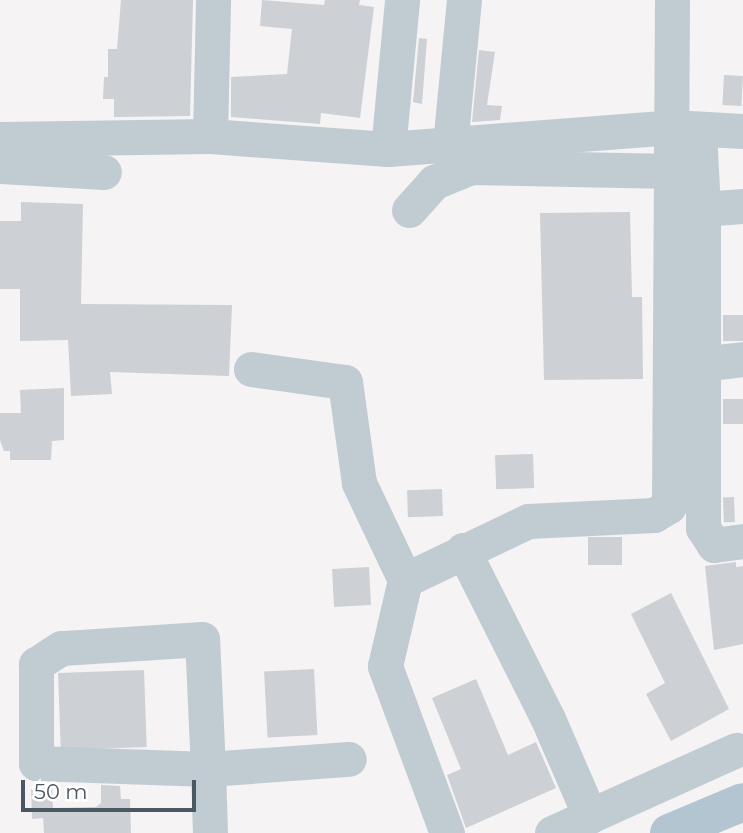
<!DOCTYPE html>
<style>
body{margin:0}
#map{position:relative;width:743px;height:833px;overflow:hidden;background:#f5f3f3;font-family:Montserrat,sans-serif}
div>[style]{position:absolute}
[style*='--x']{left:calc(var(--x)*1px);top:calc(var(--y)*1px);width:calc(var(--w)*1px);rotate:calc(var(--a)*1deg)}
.building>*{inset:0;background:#cdd0d5;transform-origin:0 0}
.minor>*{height:35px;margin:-17.5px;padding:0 17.5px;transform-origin:17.5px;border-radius:17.5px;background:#c0cbd2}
.major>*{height:38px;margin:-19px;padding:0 19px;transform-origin:19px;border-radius:19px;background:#b2c5d1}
span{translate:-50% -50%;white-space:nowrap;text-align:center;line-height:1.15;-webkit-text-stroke:5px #fff;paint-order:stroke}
.scale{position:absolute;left:21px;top:780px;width:175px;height:32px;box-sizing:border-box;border:4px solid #495861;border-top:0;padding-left:9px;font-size:21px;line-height:24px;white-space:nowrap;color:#495861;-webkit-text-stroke:5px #fff;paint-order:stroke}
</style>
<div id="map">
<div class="building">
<div style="clip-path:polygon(121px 0,193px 0,190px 116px,114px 117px,114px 99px,103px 99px,104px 77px,108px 77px,108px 49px,117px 49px)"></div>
<div style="clip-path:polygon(262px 0,324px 5px,325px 0,360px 0,359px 5px,374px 7px,360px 118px,321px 113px,320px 124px,231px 117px,231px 77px,287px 74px,292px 29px,260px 26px)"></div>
<div style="clip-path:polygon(419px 38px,427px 39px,422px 104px,413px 102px)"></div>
<div style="clip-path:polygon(479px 50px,495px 52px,487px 105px,502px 106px,500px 120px,472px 122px)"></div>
<div style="left:724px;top:75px;width:19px;height:30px;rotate:3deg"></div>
<div style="clip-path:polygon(21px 202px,83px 204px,81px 304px,232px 305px,229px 376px,110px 372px,112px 394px,71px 396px,68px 340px,20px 341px,20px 289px,0 289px,0 221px,21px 221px)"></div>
<div style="clip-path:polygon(630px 212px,632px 297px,642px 297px,643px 379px,544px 380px,540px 213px)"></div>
<div style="left:723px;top:315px;width:20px;height:26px"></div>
<div style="clip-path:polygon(64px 388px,64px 440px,52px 441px,51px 460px,10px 460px,10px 451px,4px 451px,0 440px,0 413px,21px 413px,20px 390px)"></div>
<div style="left:723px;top:399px;width:20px;height:25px"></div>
<div style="left:533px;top:454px;width:34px;height:38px;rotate:88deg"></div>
<div style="left:442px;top:489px;width:27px;height:35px;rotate:88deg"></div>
<div style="left:734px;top:497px;width:25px;height:11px;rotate:88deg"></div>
<div style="left:622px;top:537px;width:28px;height:34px;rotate:90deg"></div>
<div style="clip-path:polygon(736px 562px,736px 567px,743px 566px,743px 644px,714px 650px,705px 566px)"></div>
<div style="left:369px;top:567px;width:38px;height:37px;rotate:87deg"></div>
<div style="clip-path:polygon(671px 593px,729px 709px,671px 741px,646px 694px,665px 683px,631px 614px)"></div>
<div style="left:314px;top:669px;width:66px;height:50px;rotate:87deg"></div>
<div style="left:144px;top:670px;width:77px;height:86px;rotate:88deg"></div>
<div style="clip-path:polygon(476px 679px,508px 755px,536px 742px,556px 788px,466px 828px,447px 775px,461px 769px,432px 698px)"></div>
<div style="clip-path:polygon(101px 785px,120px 786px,121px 799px,130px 799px,131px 833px,44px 833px,43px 818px,32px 819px,31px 787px,52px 787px,53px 808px,96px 807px,101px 803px)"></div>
</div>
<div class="minor">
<div style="--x:699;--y:132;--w:77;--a:87"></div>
<div style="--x:703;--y:209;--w:319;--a:90"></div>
<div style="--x:703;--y:528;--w:20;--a:57"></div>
<div style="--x:714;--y:545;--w:29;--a:-8"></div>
<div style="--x:210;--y:136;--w:136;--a:-88.7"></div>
<div style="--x:0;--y:139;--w:210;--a:-0.8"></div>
<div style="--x:210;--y:136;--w:178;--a:4.2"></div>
<div style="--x:388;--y:149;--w:285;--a:-4.4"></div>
<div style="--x:672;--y:127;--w:71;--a:3.2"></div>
<div style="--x:450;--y:145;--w:146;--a:-84.5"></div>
<div style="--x:388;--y:149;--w:150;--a:-84.6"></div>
<div style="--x:0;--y:166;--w:104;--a:3.3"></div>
<div style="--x:703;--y:209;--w:40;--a:-4.3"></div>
<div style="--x:409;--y:210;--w:38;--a:-48"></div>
<div style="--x:434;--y:182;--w:40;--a:-22"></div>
<div style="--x:471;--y:167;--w:203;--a:1.1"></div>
<div style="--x:700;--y:364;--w:43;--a:-6.6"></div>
<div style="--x:251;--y:369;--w:95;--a:7.9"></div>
<div style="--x:345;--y:382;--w:102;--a:82.1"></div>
<div style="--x:359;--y:483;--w:107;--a:64.6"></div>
<div style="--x:463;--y:550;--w:189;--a:63.3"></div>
<div style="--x:548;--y:719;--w:106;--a:66.6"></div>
<div style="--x:210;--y:833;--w:64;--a:-91.8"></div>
<div style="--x:208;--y:769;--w:130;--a:-92.6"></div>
<div style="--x:202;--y:639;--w:141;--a:176.3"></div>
<div style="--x:61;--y:648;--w:30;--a:147"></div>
<div style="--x:36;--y:664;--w:99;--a:90"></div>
<div style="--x:36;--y:763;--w:172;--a:2"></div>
<div style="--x:208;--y:769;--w:141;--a:-4.1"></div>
<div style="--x:447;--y:833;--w:178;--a:-110.4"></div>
<div style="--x:385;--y:666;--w:88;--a:-76.9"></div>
<div style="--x:405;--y:580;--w:136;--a:-25.6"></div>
<div style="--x:528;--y:521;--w:126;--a:-2.7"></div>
<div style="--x:654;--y:515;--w:17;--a:-31"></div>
<div style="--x:669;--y:506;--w:506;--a:-89.66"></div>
<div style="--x:552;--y:833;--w:202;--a:-24.3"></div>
</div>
<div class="major">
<div style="--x:669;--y:833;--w:80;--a:-22.7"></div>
</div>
<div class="scale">50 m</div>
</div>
